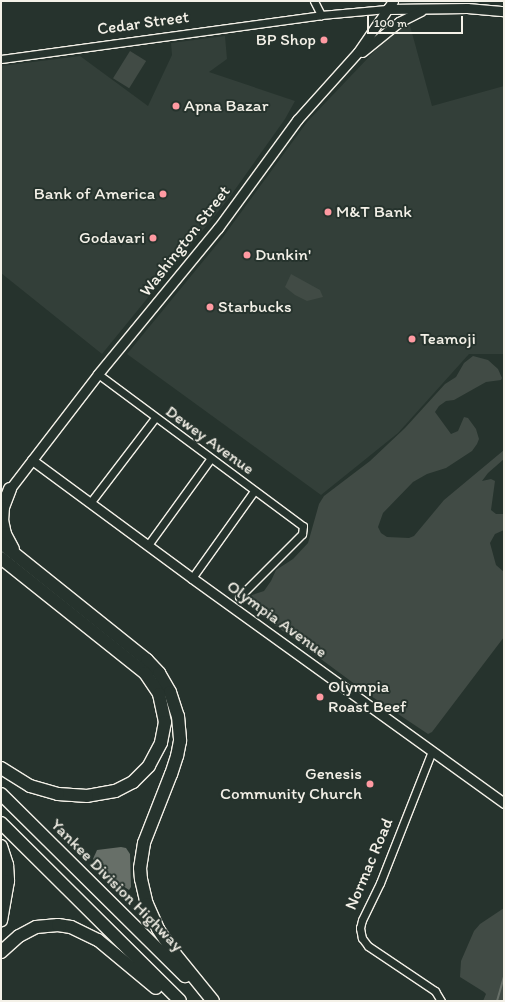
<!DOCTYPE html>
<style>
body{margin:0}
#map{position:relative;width:505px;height:1002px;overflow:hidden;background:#26332d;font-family:Itim,sans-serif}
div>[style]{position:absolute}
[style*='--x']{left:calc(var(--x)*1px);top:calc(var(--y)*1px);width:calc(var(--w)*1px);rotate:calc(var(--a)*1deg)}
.built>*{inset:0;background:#333f39}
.green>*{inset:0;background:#414b45;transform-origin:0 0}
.water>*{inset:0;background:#676f68}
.stream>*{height:2px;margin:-1px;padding:0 1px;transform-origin:1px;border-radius:1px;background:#676f68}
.roads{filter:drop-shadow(1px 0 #f4f1e8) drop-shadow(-1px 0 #f4f1e8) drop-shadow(0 1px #f4f1e8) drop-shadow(0 -1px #f4f1e8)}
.street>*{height:7px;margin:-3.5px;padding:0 3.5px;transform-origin:3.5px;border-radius:3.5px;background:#26332d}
.secondary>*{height:9px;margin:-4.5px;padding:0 4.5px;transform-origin:4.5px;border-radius:4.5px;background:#26332d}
.highway>*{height:12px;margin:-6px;padding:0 6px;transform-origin:6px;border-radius:6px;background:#26332d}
.dots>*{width:11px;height:11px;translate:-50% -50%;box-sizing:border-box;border:2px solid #26332d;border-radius:50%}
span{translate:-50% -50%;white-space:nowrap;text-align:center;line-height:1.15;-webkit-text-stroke:4px #26332d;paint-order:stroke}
.street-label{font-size:17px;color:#f4f1e8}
.poi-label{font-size:17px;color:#f4f1e8}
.right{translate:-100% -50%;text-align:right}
.left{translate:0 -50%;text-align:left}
.frame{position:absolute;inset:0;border:2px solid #f4f1e8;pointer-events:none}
.scale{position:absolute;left:367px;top:16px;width:96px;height:18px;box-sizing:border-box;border:2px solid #f4f1e8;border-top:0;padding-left:5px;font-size:12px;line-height:14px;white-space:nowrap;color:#f4f1e8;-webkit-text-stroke:3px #26332d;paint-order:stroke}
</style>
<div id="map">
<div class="built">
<div style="clip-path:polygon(409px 22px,432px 106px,504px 86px,504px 354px,469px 354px,398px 433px,321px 495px,127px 354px,223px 237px,307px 122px,388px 37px)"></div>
<div style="clip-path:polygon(225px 36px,227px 59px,209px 72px,295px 101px,285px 119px,229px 198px,102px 354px,1px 273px,1px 66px,80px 56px,148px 106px,172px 55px,171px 43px)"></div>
</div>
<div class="green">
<div style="left:130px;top:51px;width:19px;height:32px;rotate:32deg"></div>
<div style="clip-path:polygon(291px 274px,320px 290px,323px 297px,307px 301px,295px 295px,285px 287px)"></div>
<div style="clip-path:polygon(473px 356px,488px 360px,498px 369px,502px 378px,501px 380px,486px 382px,454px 400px,446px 401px,439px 406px,435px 412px,451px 434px,458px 431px,464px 417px,468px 418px,476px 429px,479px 439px,477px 444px,472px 451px,446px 468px,427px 474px,413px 482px,383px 513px,378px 527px,381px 533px,387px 537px,409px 538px,414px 536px,444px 500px,504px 450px,504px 459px,488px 473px,482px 481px,491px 479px,495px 481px,491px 510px,496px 514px,504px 514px,504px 530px,495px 534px,490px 543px,496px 565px,504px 572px,504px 637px,432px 732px,428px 734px,371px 696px,253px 609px,249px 600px,252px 595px,264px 591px,271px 581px,276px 570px,293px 559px,308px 543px,319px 504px,324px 496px,370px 461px,405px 428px,445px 384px,456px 377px,464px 363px)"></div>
<div style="clip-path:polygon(504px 908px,504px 1001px,483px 1001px,486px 994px,484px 992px,460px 977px,461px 961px,474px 931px,480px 924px)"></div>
</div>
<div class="water">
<div style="clip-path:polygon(121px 847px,126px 848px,130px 854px,131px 887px,129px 890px,102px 872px,93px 859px,97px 850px)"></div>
</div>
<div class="stream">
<div style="--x:497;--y:1001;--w:26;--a:-74"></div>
</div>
<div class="roads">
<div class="street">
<div style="--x:314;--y:1;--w:16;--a:63"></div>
<div style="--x:1;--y:59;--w:323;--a:-7.8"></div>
<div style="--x:321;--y:15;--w:66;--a:-5.2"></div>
<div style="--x:98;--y:374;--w:255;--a:36.6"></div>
<div style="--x:303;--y:526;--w:8;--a:97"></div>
<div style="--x:302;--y:534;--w:89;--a:135"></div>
<div style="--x:90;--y:503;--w:107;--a:-52.6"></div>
<div style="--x:148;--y:545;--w:107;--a:-54.1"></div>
<div style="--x:192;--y:578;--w:107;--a:-54.5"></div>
<div style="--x:432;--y:751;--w:142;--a:111.5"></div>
<div style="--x:380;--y:883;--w:41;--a:115.9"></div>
<div style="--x:362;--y:920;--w:8;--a:104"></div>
<div style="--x:360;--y:928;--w:10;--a:79"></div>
<div style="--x:362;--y:938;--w:10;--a:53"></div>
<div style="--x:368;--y:946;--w:81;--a:33.9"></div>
<div style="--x:435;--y:991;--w:12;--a:59"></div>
</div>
<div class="secondary">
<div style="--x:387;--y:9;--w:80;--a:-0.7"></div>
<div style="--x:467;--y:8;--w:37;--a:5"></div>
<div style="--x:362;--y:52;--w:48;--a:-39"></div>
<div style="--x:399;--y:22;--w:25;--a:-27"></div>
<div style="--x:32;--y:460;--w:199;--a:36.4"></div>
<div style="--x:192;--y:578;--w:385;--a:35.8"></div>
<div style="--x:6;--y:494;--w:151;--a:-52.5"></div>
<div style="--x:98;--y:374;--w:189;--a:-50.6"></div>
<div style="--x:218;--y:228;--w:134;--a:-53.8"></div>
<div style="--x:297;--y:120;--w:91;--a:-48.1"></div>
<div style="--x:358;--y:52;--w:62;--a:-55.5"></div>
</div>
<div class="highway">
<div style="--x:10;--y:489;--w:19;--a:111"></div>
<div style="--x:3;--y:507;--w:13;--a:94"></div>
<div style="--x:2;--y:520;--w:14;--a:78"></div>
<div style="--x:5;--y:534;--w:17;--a:62"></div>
<div style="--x:1;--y:543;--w:187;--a:38.7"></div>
<div style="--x:147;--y:660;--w:18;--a:47"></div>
<div style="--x:159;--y:673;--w:22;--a:60"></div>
<div style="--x:170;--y:692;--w:25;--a:72"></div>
<div style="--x:178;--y:716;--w:25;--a:85"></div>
<div style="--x:180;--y:741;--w:15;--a:101"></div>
<div style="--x:177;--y:756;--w:19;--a:108"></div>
<div style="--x:171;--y:774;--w:74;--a:111.4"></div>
<div style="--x:144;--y:843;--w:25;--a:99"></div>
<div style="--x:140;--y:868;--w:11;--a:85"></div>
<div style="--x:141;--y:879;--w:26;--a:77"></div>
<div style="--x:147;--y:904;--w:27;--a:66"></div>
<div style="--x:158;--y:929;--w:30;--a:56"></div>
<div style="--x:175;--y:954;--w:60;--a:51"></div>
<div style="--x:1;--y:558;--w:184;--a:38.6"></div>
<div style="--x:145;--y:673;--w:25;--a:56"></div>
<div style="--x:159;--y:694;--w:29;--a:78"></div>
<div style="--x:165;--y:722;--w:21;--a:101"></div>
<div style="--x:161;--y:743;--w:26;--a:118"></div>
<div style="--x:149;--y:766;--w:23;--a:135"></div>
<div style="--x:133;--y:782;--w:20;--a:153"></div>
<div style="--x:115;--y:791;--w:28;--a:170"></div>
<div style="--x:87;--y:796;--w:29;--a:-176"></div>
<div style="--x:58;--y:794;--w:29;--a:-164"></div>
<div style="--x:30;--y:786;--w:34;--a:-148"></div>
<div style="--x:1;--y:794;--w:259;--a:44.7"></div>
<div style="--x:1;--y:823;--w:252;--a:44.8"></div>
<div style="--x:1;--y:846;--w:20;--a:72"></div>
<div style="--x:7;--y:865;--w:16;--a:86"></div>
<div style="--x:8;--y:881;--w:40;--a:100"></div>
<div style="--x:1;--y:952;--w:24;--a:-42"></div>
<div style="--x:19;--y:936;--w:19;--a:-28"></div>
<div style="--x:36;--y:927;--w:22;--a:-5"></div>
<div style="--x:58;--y:925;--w:13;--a:9"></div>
<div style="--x:71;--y:927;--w:30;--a:26"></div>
<div style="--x:98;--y:940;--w:75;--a:39.6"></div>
</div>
</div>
<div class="dots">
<div style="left:324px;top:40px;background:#ff9aa2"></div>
<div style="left:176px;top:106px;background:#ff9aa2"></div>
<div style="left:163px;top:194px;background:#ff9aa2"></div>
<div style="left:328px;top:212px;background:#ff9aa2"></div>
<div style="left:153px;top:238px;background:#ff9aa2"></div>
<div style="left:247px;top:255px;background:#ff9aa2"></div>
<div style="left:210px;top:307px;background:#ff9aa2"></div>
<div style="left:412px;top:339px;background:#ff9aa2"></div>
<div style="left:320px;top:697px;background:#ff9aa2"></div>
<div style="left:370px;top:784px;background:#ff9aa2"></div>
</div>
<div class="street-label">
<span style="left:143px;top:23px;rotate:-8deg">Cedar Street</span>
<span style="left:185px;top:241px;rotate:-52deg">Washington Street</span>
<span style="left:210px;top:440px;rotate:36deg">Dewey Avenue</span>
<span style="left:277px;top:619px;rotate:36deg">Olympia Avenue</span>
<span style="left:369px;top:864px;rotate:-67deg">Normac Road</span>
<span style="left:117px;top:885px;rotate:45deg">Yankee Division Highway</span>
</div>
<div class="poi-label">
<span class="right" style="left:316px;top:40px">BP Shop</span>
<span class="left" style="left:184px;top:106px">Apna Bazar</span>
<span class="right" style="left:155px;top:194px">Bank of America</span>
<span class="left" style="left:336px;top:212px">M&amp;T Bank</span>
<span class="right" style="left:145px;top:238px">Godavari</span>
<span class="left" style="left:255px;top:255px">Dunkin'</span>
<span class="left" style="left:218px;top:307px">Starbucks</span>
<span class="left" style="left:420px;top:339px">Teamoji</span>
<span class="left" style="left:328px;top:697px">Olympia<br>Roast Beef</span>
<span class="right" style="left:362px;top:784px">Genesis<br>Community Church</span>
</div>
<div class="frame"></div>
<div class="scale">100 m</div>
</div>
